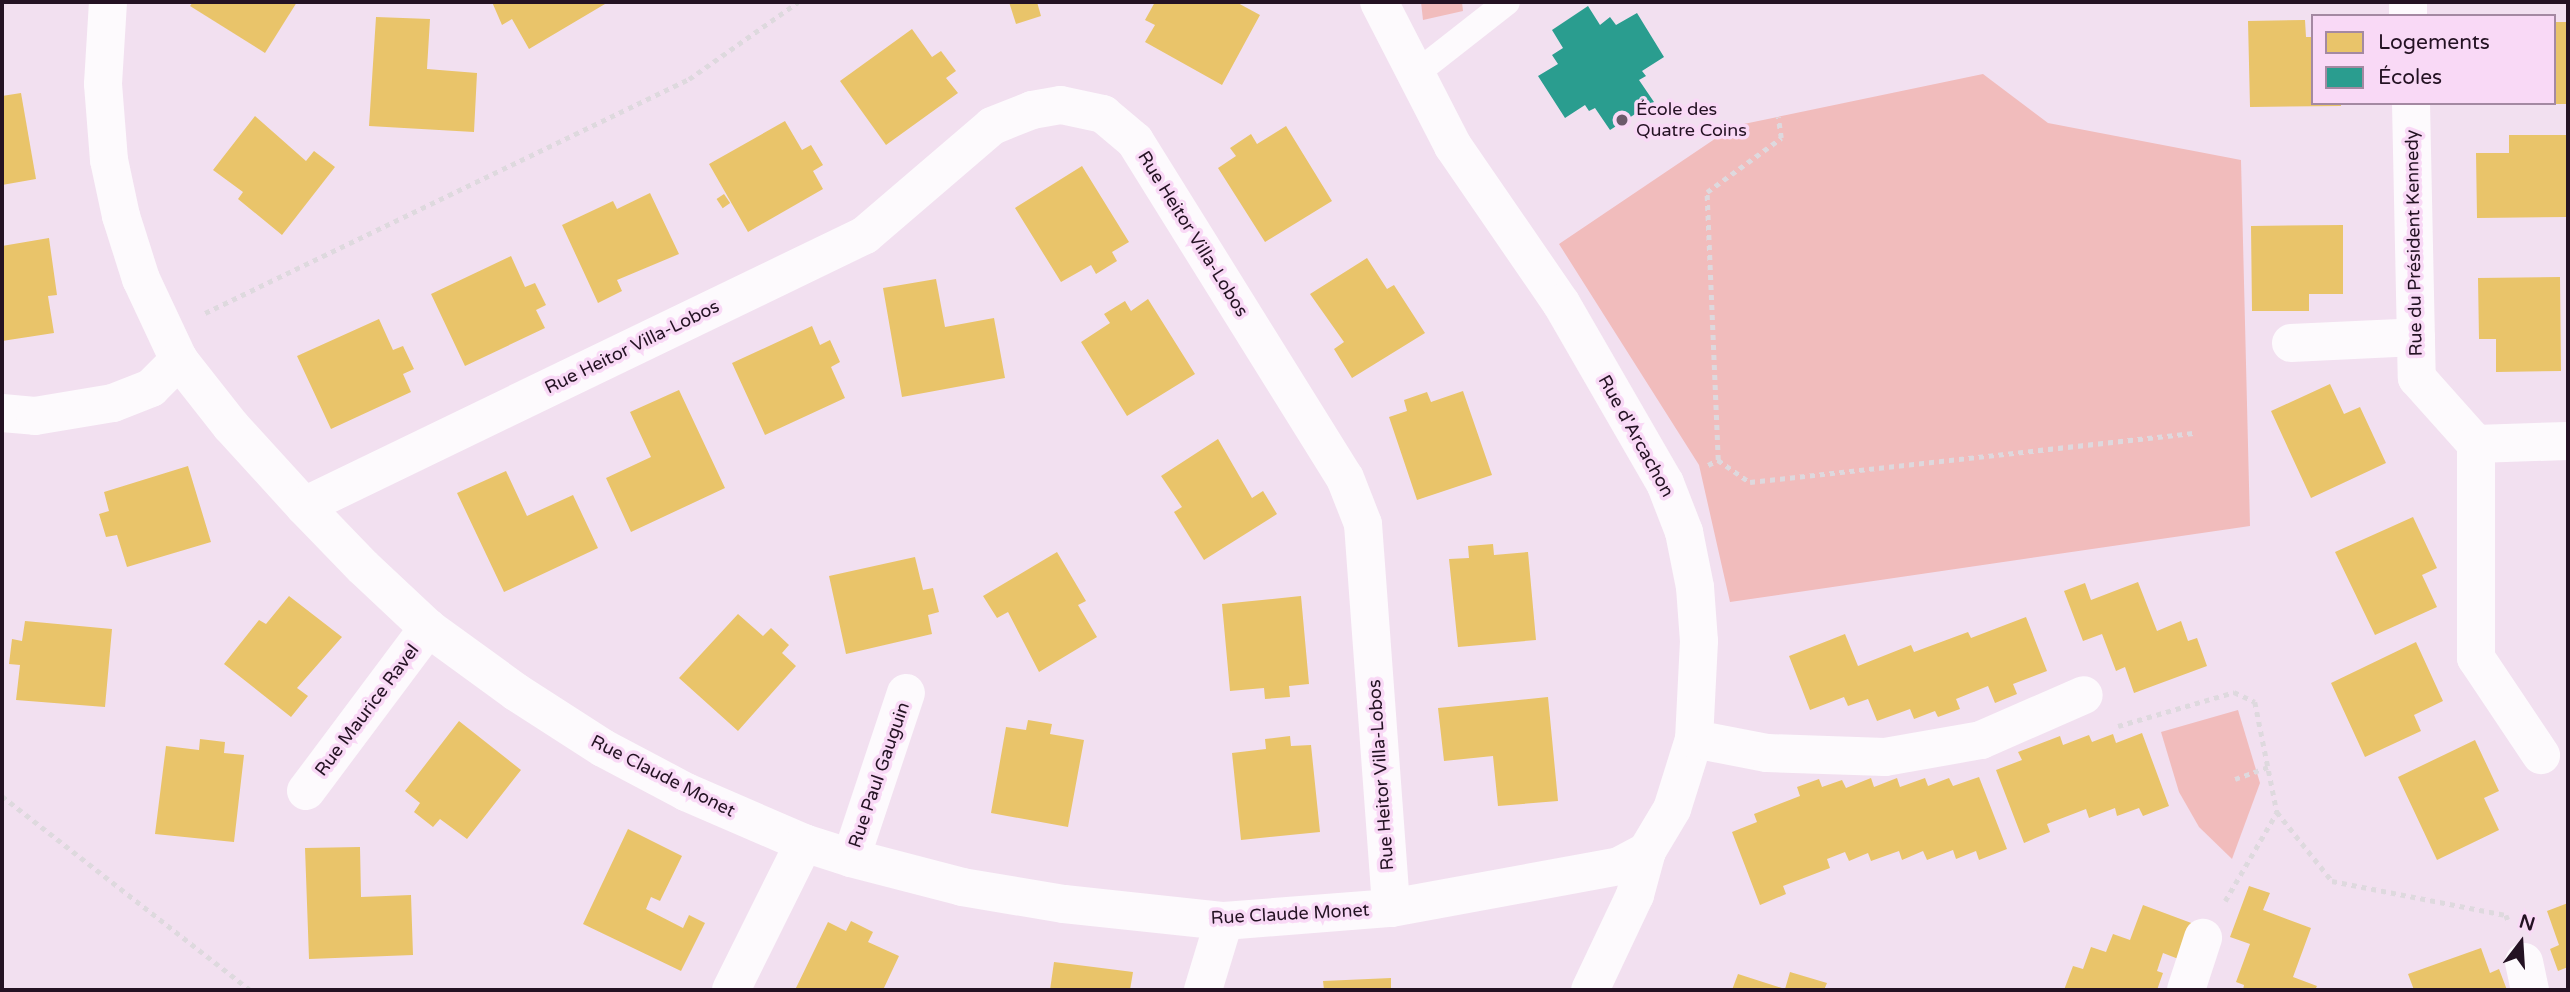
<!DOCTYPE html>
<meta charset="utf-8">
<style>
body{margin:0}
#map{position:relative;width:2570px;height:992px;overflow:hidden;background:#f2e0f0;font-family:"Varela Round",sans-serif}
div>[style]{position:absolute}
[style*='--x']{left:calc(var(--x)*1px);top:calc(var(--y)*1px);width:calc(var(--w)*1px);rotate:calc(var(--a)*1deg)}
.green>*{inset:0;background:#f1bcbc}
.homes>*{inset:0;background:#e9c46a;transform-origin:0 0}
.schools>*{inset:0;background:#2a9d8f}
.path>*{height:4.5px;margin-top:-2.25px;transform-origin:0;background:repeating-linear-gradient(90deg,#ded9de 0 5px,transparent 0 10px)}
.lane>*{height:26px;margin:-13px;padding:0 13px;transform-origin:13px;border-radius:13px;background:#fdfafd}
.street>*{height:38px;margin:-19px;padding:0 19px;transform-origin:19px;border-radius:19px;background:#fdfafd}
.dots>*{width:19px;height:19px;translate:-50% -50%;box-sizing:border-box;border:4px solid #f9d9f6;border-radius:50%}
span{translate:-50% -50%;white-space:nowrap;text-align:center;line-height:1.15;-webkit-text-stroke:7px #f9d9f6;paint-order:stroke}
.poi-label{font-size:18px;color:#241223}
.left{translate:0 -50%;text-align:left}
.street-label{font-size:18px;color:#241223}
.frame{position:absolute;inset:0;border:4px solid #241223;pointer-events:none}
.legend{position:absolute;left:2311px;top:14px;width:245px;height:91px;box-sizing:border-box;background:#f9d9f6;border:2px solid #a489a2;margin:0;padding:9px 12px;list-style:none;font-size:21px;color:#241223}
.legend li{display:flex;align-items:center;gap:14px;height:35px}
.legend b{width:35px;border:2px solid #a489a2}
.north{position:absolute;left:2486px;top:908px;width:70px;height:70px;-webkit-text-stroke:5px #f9d9f6;paint-order:stroke;rotate:17deg;font-size:19px;font-weight:700;line-height:28px;text-align:center;color:#241223}
.north::after{content:'';display:block;margin:auto;width:24px;height:32px;background:#241223;clip-path:polygon(50% 0,100% 100%,50% 72%,0 100%)}
</style>
<div id="map">
<div class="green">
<div style="clip-path:polygon(1421px 2px,1462px 2px,1463px 11px,1423px 20px)"></div>
<div style="clip-path:polygon(1983px 74px,2048px 123px,2241px 160px,2250px 526px,1730px 602px,1699px 465px,1559px 244px,1734px 126px)"></div>
<div style="clip-path:polygon(2238px 710px,2260px 783px,2232px 859px,2199px 827px,2179px 792px,2161px 732px)"></div>
</div>
<div class="homes">
<div style="clip-path:polygon(193px 2px,297px 2px,265px 53px,190px 6px)"></div>
<div style="clip-path:polygon(492px 2px,604px 2px,605px 4px,529px 49px,512px 19px,502px 25px)"></div>
<div style="clip-path:polygon(1009px 2px,1037px 2px,1041px 16px,1016px 24px)"></div>
<div style="clip-path:polygon(1155px 2px,1236px 2px,1260px 15px,1222px 85px,1145px 42px,1155px 25px,1145px 20px)"></div>
<div style="clip-path:polygon(376px 17px,430px 19px,427px 69px,477px 73px,474px 132px,369px 126px)"></div>
<div style="clip-path:polygon(2305px 20px,2306px 37px,2313px 37px,2313px 103px,2341px 103px,2341px 106px,2250px 107px,2248px 21px)"></div>
<div style="left:2568px;top:22px;width:82px;height:14px;rotate:90deg"></div>
<div style="clip-path:polygon(912px 29px,932px 57px,941px 51px,956px 71px,946px 78px,958px 93px,886px 145px,840px 81px)"></div>
<div style="clip-path:polygon(21px 93px,36px 179px,2px 185px,2px 96px)"></div>
<div style="clip-path:polygon(255px 116px,306px 161px,314px 151px,335px 167px,282px 235px,238px 199px,243px 192px,213px 170px)"></div>
<div style="clip-path:polygon(785px 121px,802px 150px,811px 145px,823px 165px,813px 171px,823px 189px,748px 232px,709px 164px)"></div>
<div style="clip-path:polygon(1286px 126px,1332px 201px,1265px 242px,1218px 168px,1236px 156px,1230px 148px,1251px 134px,1257px 144px)"></div>
<div style="clip-path:polygon(2509px 135px,2568px 135px,2568px 217px,2477px 218px,2476px 153px,2509px 153px)"></div>
<div style="clip-path:polygon(1082px 166px,1129px 242px,1112px 252px,1117px 261px,1096px 274px,1091px 265px,1061px 282px,1015px 208px)"></div>
<div style="clip-path:polygon(650px 193px,679px 254px,617px 280px,622px 291px,598px 303px,562px 225px,613px 201px,617px 209px)"></div>
<div style="left:724px;top:194px;width:11px;height:9px;rotate:56deg"></div>
<div style="clip-path:polygon(2343px 225px,2343px 294px,2309px 294px,2309px 311px,2252px 311px,2251px 226px)"></div>
<div style="clip-path:polygon(49px 238px,57px 295px,48px 296px,54px 333px,2px 341px,2px 246px)"></div>
<div style="clip-path:polygon(511px 256px,525px 287px,535px 283px,546px 305px,536px 310px,545px 328px,465px 366px,431px 294px)"></div>
<div style="clip-path:polygon(1367px 258px,1387px 289px,1394px 285px,1425px 333px,1352px 378px,1334px 349px,1344px 342px,1310px 294px)"></div>
<div style="clip-path:polygon(2560px 277px,2561px 371px,2496px 372px,2496px 339px,2479px 339px,2478px 278px)"></div>
<div style="clip-path:polygon(936px 279px,945px 327px,994px 318px,1005px 378px,902px 397px,883px 288px)"></div>
<div style="clip-path:polygon(1148px 299px,1195px 374px,1127px 416px,1081px 342px,1110px 323px,1104px 314px,1125px 301px,1131px 311px)"></div>
<div style="clip-path:polygon(379px 319px,393px 350px,403px 346px,414px 369px,403px 374px,411px 392px,331px 429px,297px 356px)"></div>
<div style="clip-path:polygon(812px 326px,820px 345px,830px 340px,840px 362px,831px 367px,845px 398px,765px 435px,732px 363px)"></div>
<div style="clip-path:polygon(2330px 384px,2344px 414px,2360px 407px,2386px 463px,2311px 498px,2271px 411px)"></div>
<div style="clip-path:polygon(679px 390px,725px 488px,631px 532px,606px 478px,651px 457px,630px 412px)"></div>
<div style="clip-path:polygon(1463px 391px,1492px 475px,1417px 500px,1389px 417px,1407px 411px,1404px 400px,1427px 392px,1431px 402px)"></div>
<div style="clip-path:polygon(1218px 439px,1252px 498px,1263px 491px,1277px 514px,1204px 560px,1174px 512px,1182px 507px,1161px 476px)"></div>
<div style="clip-path:polygon(188px 466px,211px 542px,127px 567px,117px 535px,106px 537px,99px 514px,109px 511px,104px 492px)"></div>
<div style="clip-path:polygon(506px 471px,527px 516px,573px 495px,598px 548px,504px 592px,457px 493px)"></div>
<div style="clip-path:polygon(2413px 517px,2437px 568px,2422px 575px,2437px 607px,2375px 635px,2335px 552px)"></div>
<div style="clip-path:polygon(1493px 544px,1494px 555px,1528px 552px,1536px 640px,1458px 647px,1449px 559px,1469px 558px,1468px 546px)"></div>
<div style="clip-path:polygon(1057px 552px,1086px 601px,1078px 605px,1097px 637px,1039px 672px,1008px 612px,997px 618px,983px 596px)"></div>
<div style="clip-path:polygon(915px 557px,923px 590px,933px 588px,939px 612px,928px 615px,932px 634px,846px 654px,829px 576px)"></div>
<div style="clip-path:polygon(2138px 582px,2157px 631px,2181px 621px,2188px 641px,2197px 638px,2207px 666px,2134px 693px,2125px 667px,2116px 671px,2102px 634px,2083px 641px,2064px 591px,2085px 583px,2091px 600px)"></div>
<div style="clip-path:polygon(289px 596px,342px 637px,297px 688px,308px 696px,291px 717px,224px 664px,259px 620px,266px 624px)"></div>
<div style="clip-path:polygon(1301px 596px,1309px 684px,1289px 686px,1290px 697px,1265px 699px,1264px 688px,1230px 691px,1222px 604px)"></div>
<div style="clip-path:polygon(738px 614px,763px 636px,771px 628px,789px 645px,782px 653px,796px 666px,738px 731px,679px 678px)"></div>
<div style="clip-path:polygon(2026px 617px,2047px 671px,2013px 684px,2017px 694px,1995px 703px,1988px 686px,1956px 699px,1960px 709px,1938px 717px,1935px 711px,1914px 719px,1910px 709px,1877px 721px,1868px 699px,1848px 706px,1844px 697px,1810px 710px,1789px 656px,1845px 634px,1858px 666px,1911px 645px,1914px 652px,1968px 632px,1971px 638px)"></div>
<div style="clip-path:polygon(25px 621px,112px 629px,105px 707px,16px 700px,20px 665px,9px 664px,12px 639px,22px 641px)"></div>
<div style="clip-path:polygon(2416px 642px,2443px 701px,2414px 715px,2421px 731px,2365px 757px,2331px 683px)"></div>
<div style="clip-path:polygon(1548px 697px,1558px 801px,1498px 806px,1493px 756px,1444px 761px,1438px 708px)"></div>
<div style="clip-path:polygon(1028px 720px,1052px 724px,1050px 734px,1084px 740px,1068px 827px,991px 813px,1006px 727px,1026px 730px)"></div>
<div style="clip-path:polygon(459px 721px,521px 770px,467px 839px,440px 819px,433px 827px,414px 812px,420px 803px,405px 791px)"></div>
<div style="clip-path:polygon(2142px 733px,2169px 806px,2143px 816px,2139px 808px,2117px 816px,2115px 808px,2089px 818px,2086px 809px,2047px 824px,2050px 832px,2024px 843px,1996px 770px,2022px 760px,2018px 752px,2060px 736px,2063px 745px,2089px 735px,2092px 742px,2113px 734px,2116px 743px)"></div>
<div style="clip-path:polygon(1290px 736px,1291px 746px,1311px 745px,1320px 832px,1241px 840px,1232px 753px,1266px 749px,1265px 739px)"></div>
<div style="clip-path:polygon(200px 739px,225px 742px,224px 753px,244px 755px,234px 842px,155px 834px,166px 746px,199px 750px)"></div>
<div style="clip-path:polygon(2475px 740px,2499px 791px,2484px 798px,2499px 830px,2437px 860px,2398px 777px)"></div>
<div style="clip-path:polygon(1979px 777px,2007px 849px,1979px 860px,1976px 851px,1956px 859px,1953px 850px,1927px 860px,1923px 851px,1902px 860px,1899px 851px,1871px 861px,1868px 853px,1849px 861px,1845px 852px,1827px 859px,1830px 868px,1783px 886px,1786px 894px,1760px 905px,1732px 832px,1757px 822px,1754px 814px,1800px 796px,1797px 787px,1819px 779px,1822px 787px,1842px 780px,1846px 788px,1871px 778px,1874px 787px,1897px 778px,1900px 787px,1925px 778px,1928px 786px,1949px 778px,1953px 786px)"></div>
<div style="clip-path:polygon(628px 829px,682px 856px,660px 901px,651px 897px,646px 909px,683px 928px,689px 915px,705px 923px,681px 971px,583px 924px)"></div>
<div style="clip-path:polygon(360px 847px,361px 897px,411px 895px,413px 955px,309px 959px,305px 848px)"></div>
<div style="clip-path:polygon(2249px 886px,2270px 893px,2263px 910px,2311px 928px,2293px 977px,2317px 986px,2315px 990px,2243px 990px,2244px 985px,2236px 982px,2250px 944px,2230px 937px)"></div>
<div style="clip-path:polygon(2568px 903px,2568px 967px,2558px 971px,2550px 949px,2559px 945px,2547px 911px)"></div>
<div style="clip-path:polygon(2143px 905px,2194px 924px,2181px 960px,2163px 953px,2157px 971px,2163px 973px,2157px 990px,2064px 990px,2073px 966px,2083px 969px,2091px 947px,2106px 952px,2113px 934px,2130px 940px)"></div>
<div style="clip-path:polygon(851px 921px,873px 932px,868px 942px,899px 956px,883px 990px,795px 990px,828px 922px,846px 931px)"></div>
<div style="clip-path:polygon(2481px 948px,2490px 973px,2499px 969px,2507px 990px,2414px 990px,2408px 974px)"></div>
<div style="clip-path:polygon(1054px 962px,1133px 972px,1130px 990px,1050px 990px)"></div>
<div style="clip-path:polygon(1790px 972px,1827px 983px,1824px 990px,1732px 990px,1738px 974px,1785px 989px)"></div>
<div style="clip-path:polygon(1391px 978px,1391px 990px,1324px 990px,1323px 981px)"></div>
</div>
<div class="schools">
<div style="clip-path:polygon(1588px 6px,1600px 25px,1610px 17px,1616px 25px,1637px 13px,1664px 57px,1642px 71px,1646px 76px,1639px 80px,1654px 102px,1610px 130px,1595px 108px,1589px 111px,1585px 105px,1565px 118px,1538px 76px,1558px 64px,1552px 55px,1563px 48px,1552px 30px)"></div>
</div>
<div class="path">
<div style="--x:205;--y:313;--w:538;--a:-25.8"></div>
<div style="--x:689;--y:79;--w:133;--a:-35.2"></div>
<div style="--x:1718;--y:460;--w:39;--a:35"></div>
<div style="--x:1750;--y:482;--w:446;--a:-6.3"></div>
<div style="--x:1708;--y:465;--w:11;--a:-27"></div>
<div style="--x:1718;--y:460;--w:268;--a:-92.4"></div>
<div style="--x:1707;--y:192;--w:92;--a:-36.1"></div>
<div style="--x:1781;--y:138;--w:21;--a:-98"></div>
<div style="--x:2118;--y:726;--w:121;--a:-16.3"></div>
<div style="--x:2234;--y:692;--w:23;--a:25"></div>
<div style="--x:2255;--y:702;--w:112;--a:78.7"></div>
<div style="--x:2277;--y:812;--w:88;--a:51.4"></div>
<div style="--x:2332;--y:881;--w:177;--a:11.1"></div>
<div style="--x:2506;--y:915;--w:5;--a:68"></div>
<div style="--x:2235;--y:779;--w:35;--a:-20"></div>
<div style="--x:2;--y:796;--w:315;--a:38"></div>
<div style="--x:2225;--y:901;--w:103;--a:-59.7"></div>
</div>
<div class="lane">
<div style="--x:1414;--y:75;--w:118;--a:-38.1"></div>
</div>
<div class="street">
<div style="--x:108;--y:2;--w:82;--a:93.5"></div>
<div style="--x:103;--y:84;--w:76;--a:85.5"></div>
<div style="--x:109;--y:160;--w:57;--a:77.9"></div>
<div style="--x:121;--y:216;--w:66;--a:72.4"></div>
<div style="--x:141;--y:279;--w:89;--a:64.9"></div>
<div style="--x:179;--y:360;--w:84;--a:51.8"></div>
<div style="--x:231;--y:426;--w:108;--a:47.6"></div>
<div style="--x:304;--y:506;--w:85;--a:46"></div>
<div style="--x:363;--y:567;--w:89;--a:43.2"></div>
<div style="--x:428;--y:628;--w:109;--a:36"></div>
<div style="--x:516;--y:692;--w:103;--a:32.8"></div>
<div style="--x:603;--y:748;--w:94;--a:27.9"></div>
<div style="--x:686;--y:792;--w:129;--a:23.4"></div>
<div style="--x:804;--y:843;--w:49;--a:17.7"></div>
<div style="--x:851;--y:858;--w:115;--a:14.6"></div>
<div style="--x:962;--y:887;--w:103;--a:9.5"></div>
<div style="--x:1064;--y:904;--w:161;--a:6.1"></div>
<div style="--x:1224;--y:921;--w:168;--a:-4.5"></div>
<div style="--x:1391;--y:908;--w:232;--a:-10.4"></div>
<div style="--x:1619;--y:866;--w:32;--a:-28"></div>
<div style="--x:1379;--y:2;--w:162;--a:62.8"></div>
<div style="--x:1453;--y:146;--w:191;--a:55.5"></div>
<div style="--x:1561;--y:303;--w:208;--a:60"></div>
<div style="--x:1665;--y:483;--w:53;--a:68.8"></div>
<div style="--x:1684;--y:532;--w:56;--a:78.7"></div>
<div style="--x:1695;--y:587;--w:54;--a:85.8"></div>
<div style="--x:1699;--y:641;--w:98;--a:92.9"></div>
<div style="--x:1694;--y:739;--w:73;--a:107.4"></div>
<div style="--x:1672;--y:809;--w:49;--a:120.8"></div>
<div style="--x:1647;--y:851;--w:46;--a:105.3"></div>
<div style="--x:1635;--y:895;--w:105;--a:115.3"></div>
<div style="--x:2408;--y:2;--w:14;--a:90"></div>
<div style="--x:2411;--y:103;--w:275;--a:88.8"></div>
<div style="--x:2417;--y:378;--w:89;--a:48.2"></div>
<div style="--x:2476;--y:444;--w:92;--a:-1.9"></div>
<div style="--x:2291;--y:343;--w:125;--a:-2.7"></div>
<div style="--x:2;--y:413;--w:33;--a:5"></div>
<div style="--x:35;--y:416;--w:79;--a:-9.5"></div>
<div style="--x:113;--y:403;--w:41;--a:-21.5"></div>
<div style="--x:151;--y:388;--w:40;--a:-45"></div>
<div style="--x:2476;--y:444;--w:214;--a:90"></div>
<div style="--x:2476;--y:658;--w:117;--a:56.2"></div>
<div style="--x:304;--y:506;--w:623;--a:-25.78"></div>
<div style="--x:865;--y:235;--w:167;--a:-40.6"></div>
<div style="--x:992;--y:126;--w:43;--a:-21.8"></div>
<div style="--x:1032;--y:110;--w:29;--a:-10"></div>
<div style="--x:1061;--y:105;--w:43;--a:12.1"></div>
<div style="--x:1103;--y:114;--w:42;--a:40.2"></div>
<div style="--x:1135;--y:141;--w:397;--a:58.1"></div>
<div style="--x:1345;--y:478;--w:49;--a:68.6"></div>
<div style="--x:1363;--y:524;--w:385;--a:85.8"></div>
<div style="--x:1694;--y:739;--w:74;--a:10.9"></div>
<div style="--x:1767;--y:753;--w:118;--a:1.9"></div>
<div style="--x:1885;--y:757;--w:97;--a:-10"></div>
<div style="--x:1981;--y:740;--w:112;--a:-23.6"></div>
<div style="--x:306;--y:791;--w:204;--a:-53.2"></div>
<div style="--x:851;--y:858;--w:174;--a:-71.6"></div>
<div style="--x:2524;--y:962;--w:29;--a:78"></div>
<div style="--x:731;--y:990;--w:164;--a:-63.6"></div>
<div style="--x:1203;--y:990;--w:72;--a:-73.1"></div>
<div style="--x:2186;--y:990;--w:55;--a:-71.9"></div>
</div>
<div class="dots">
<div style="left:1622px;top:120px;background:#6c5a6b"></div>
</div>
<div class="poi-label">
<span class="left" style="left:1636px;top:120px">École des<br>Quatre Coins</span>
</div>
<div class="street-label">
<span style="left:1193px;top:234px;rotate:58deg">Rue Heitor Villa-Lobos</span>
<span style="left:2414px;top:243px;rotate:-91deg">Rue du Président Kennedy</span>
<span style="left:632px;top:347px;rotate:-26deg">Rue Heitor Villa-Lobos</span>
<span style="left:1636px;top:436px;rotate:61deg">Rue d'Arcachon</span>
<span style="left:367px;top:710px;rotate:-53deg">Rue Maurice Ravel</span>
<span style="left:879px;top:775px;rotate:-71deg">Rue Paul Gauguin</span>
<span style="left:1381px;top:775px;rotate:-94deg">Rue Heitor Villa-Lobos</span>
<span style="left:663px;top:776px;rotate:27deg">Rue Claude Monet</span>
<span style="left:1290px;top:914px;rotate:-3deg">Rue Claude Monet</span>
</div>
<div class="frame"></div>
<ul class="legend">
<li><b style="height:19px;background:#e9c46a"></b>Logements</li>
<li><b style="height:19px;background:#2a9d8f"></b>Écoles</li>
</ul>
<div class="north">N</div>
</div>
